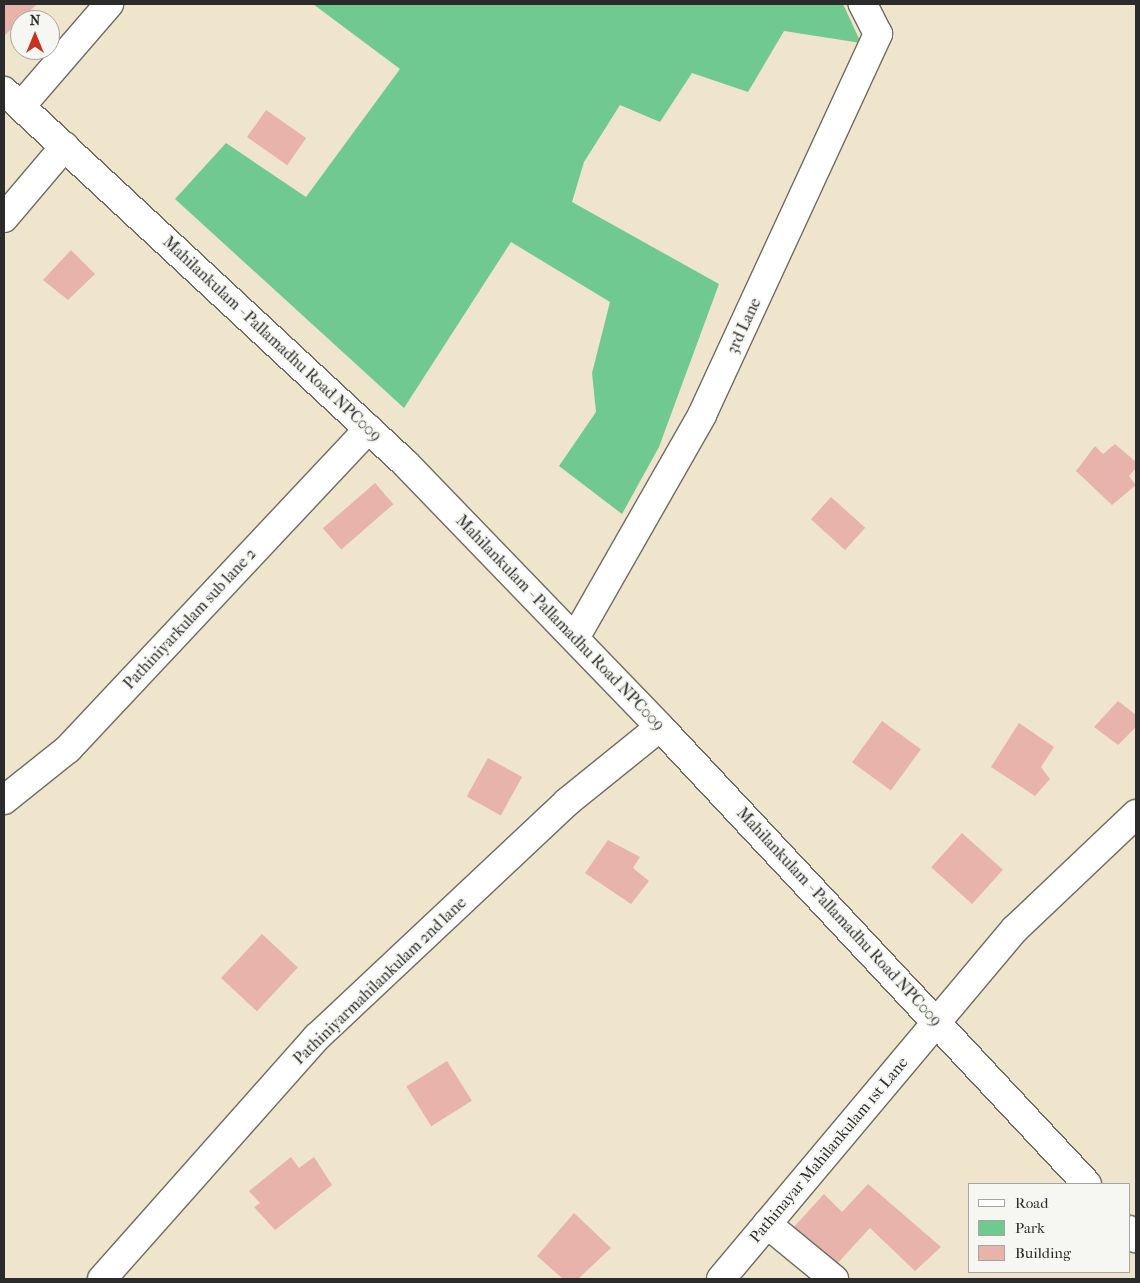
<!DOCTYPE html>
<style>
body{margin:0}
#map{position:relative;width:1140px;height:1283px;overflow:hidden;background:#efe5cc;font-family:"IM FELL French Canon",serif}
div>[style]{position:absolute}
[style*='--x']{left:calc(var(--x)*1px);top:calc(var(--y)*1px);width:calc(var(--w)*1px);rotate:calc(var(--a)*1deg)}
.green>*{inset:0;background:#70ca90}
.building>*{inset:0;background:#e7b3aa;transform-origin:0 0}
.roads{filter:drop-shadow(1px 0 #706c63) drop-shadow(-1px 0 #706c63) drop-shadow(0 1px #706c63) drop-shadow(0 -1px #706c63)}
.minor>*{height:28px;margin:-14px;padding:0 14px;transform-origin:14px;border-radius:14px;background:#fff}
span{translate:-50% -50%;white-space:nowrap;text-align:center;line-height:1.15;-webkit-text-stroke:4px #f6f6f2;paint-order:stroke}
.street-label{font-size:16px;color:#2b2b2b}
.frame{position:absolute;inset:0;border:5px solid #2b2b2b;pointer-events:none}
.legend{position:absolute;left:968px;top:1183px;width:162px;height:90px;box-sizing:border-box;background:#f6f6f2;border:1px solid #a5a5a2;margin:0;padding:6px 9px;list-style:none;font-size:15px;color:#2b2b2b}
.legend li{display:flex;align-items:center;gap:10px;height:25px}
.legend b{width:25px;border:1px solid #a5a5a2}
.north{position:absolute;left:10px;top:10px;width:50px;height:50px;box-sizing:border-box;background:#f6f6f2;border:1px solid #a5a5a2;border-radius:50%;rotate:0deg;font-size:14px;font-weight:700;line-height:20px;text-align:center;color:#2b2b2b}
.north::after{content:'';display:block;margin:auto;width:18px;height:22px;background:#c8321e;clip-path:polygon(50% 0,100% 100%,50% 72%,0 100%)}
</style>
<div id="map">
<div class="green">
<div style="clip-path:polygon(313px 4px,843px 4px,861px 43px,784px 31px,748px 92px,692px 73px,660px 122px,620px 105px,584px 162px,572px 202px,719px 284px,659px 447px,622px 514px,559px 466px,596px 412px,592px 373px,610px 302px,511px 242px,404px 408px,175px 199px,226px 143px,306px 197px,400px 69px)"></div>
</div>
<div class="building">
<div style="clip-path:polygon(4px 4px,37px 4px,4px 36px)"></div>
<div style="left:266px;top:110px;width:49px;height:33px;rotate:35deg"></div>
<div style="clip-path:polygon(71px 250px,95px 274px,68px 300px,43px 280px)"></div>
<div style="clip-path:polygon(1115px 444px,1136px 462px,1136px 468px,1129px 476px,1136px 485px,1112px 505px,1076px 471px,1095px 446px,1103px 454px)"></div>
<div style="left:375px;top:483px;width:28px;height:69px;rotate:49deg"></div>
<div style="left:831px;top:497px;width:46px;height:30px;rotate:42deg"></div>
<div style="clip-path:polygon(1118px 701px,1136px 715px,1136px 727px,1118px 745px,1094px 727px)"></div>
<div style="left:882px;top:721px;width:48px;height:51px;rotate:36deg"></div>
<div style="clip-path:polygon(1019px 723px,1054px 747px,1041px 767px,1050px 779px,1035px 796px,991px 767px)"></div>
<div style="left:488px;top:758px;width:39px;height:44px;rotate:29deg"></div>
<div style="left:962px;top:833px;width:55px;height:46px;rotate:42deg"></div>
<div style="clip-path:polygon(608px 840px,640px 857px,633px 868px,649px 881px,631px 904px,585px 873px)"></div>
<div style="left:262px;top:934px;width:49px;height:60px;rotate:43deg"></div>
<div style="left:447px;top:1061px;width:47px;height:48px;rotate:58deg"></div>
<div style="clip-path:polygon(291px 1157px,299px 1168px,314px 1157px,332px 1185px,275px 1230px,254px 1207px,260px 1203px,249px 1191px)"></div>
<div style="clip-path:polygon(868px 1184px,941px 1247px,915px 1271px,870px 1228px,835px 1266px,793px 1228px,824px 1194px,842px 1212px)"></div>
<div style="clip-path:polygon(574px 1213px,611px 1248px,578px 1279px,563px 1279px,537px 1256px)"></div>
</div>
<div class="roads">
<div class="minor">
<div style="--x:4;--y:91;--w:547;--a:42.85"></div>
<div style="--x:405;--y:463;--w:367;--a:46"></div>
<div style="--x:660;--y:727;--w:625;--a:46.94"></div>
<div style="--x:21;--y:106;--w:135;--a:-49.2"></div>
<div style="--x:4;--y:218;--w:94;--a:-49.7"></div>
<div style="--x:575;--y:638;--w:257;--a:-60.3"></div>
<div style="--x:702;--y:415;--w:420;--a:-65.2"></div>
<div style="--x:878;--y:34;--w:34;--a:-117"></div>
<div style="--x:4;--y:800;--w:82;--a:-38.6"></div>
<div style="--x:68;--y:749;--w:439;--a:-46.8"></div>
<div style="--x:767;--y:1224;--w:87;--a:39.4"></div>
<div style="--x:1129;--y:1230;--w:11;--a:49"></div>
<div style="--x:102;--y:1279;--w:324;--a:-48.4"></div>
<div style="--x:317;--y:1037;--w:343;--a:-43.2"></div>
<div style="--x:567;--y:802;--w:119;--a:-38.9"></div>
<div style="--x:721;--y:1279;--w:457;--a:-50"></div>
<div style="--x:1015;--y:929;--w:167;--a:-43.5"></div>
</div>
</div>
<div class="street-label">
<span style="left:744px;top:326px;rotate:-65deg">3rd Lane</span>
<span style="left:272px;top:339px;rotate:43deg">Mahilankulam - Pallamadhu Road NPC009</span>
<span style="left:190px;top:619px;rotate:-47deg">Pathiniyarkulam sub lane 2</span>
<span style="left:560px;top:623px;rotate:46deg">Mahilankulam - Pallamadhu Road NPC009</span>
<span style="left:839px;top:917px;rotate:47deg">Mahilankulam - Pallamadhu Road NPC009</span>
<span style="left:380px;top:981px;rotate:-44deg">Pathiniyarmahilankulam 2nd lane</span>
<span style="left:829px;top:1150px;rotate:-50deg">Pathinayar Mahilankulam 1st Lane</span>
</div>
<div class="frame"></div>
<ul class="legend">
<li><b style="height:6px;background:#fff"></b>Road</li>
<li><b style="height:14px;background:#70ca90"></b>Park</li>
<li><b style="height:14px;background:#e7b3aa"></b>Building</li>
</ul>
<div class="north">N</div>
</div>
